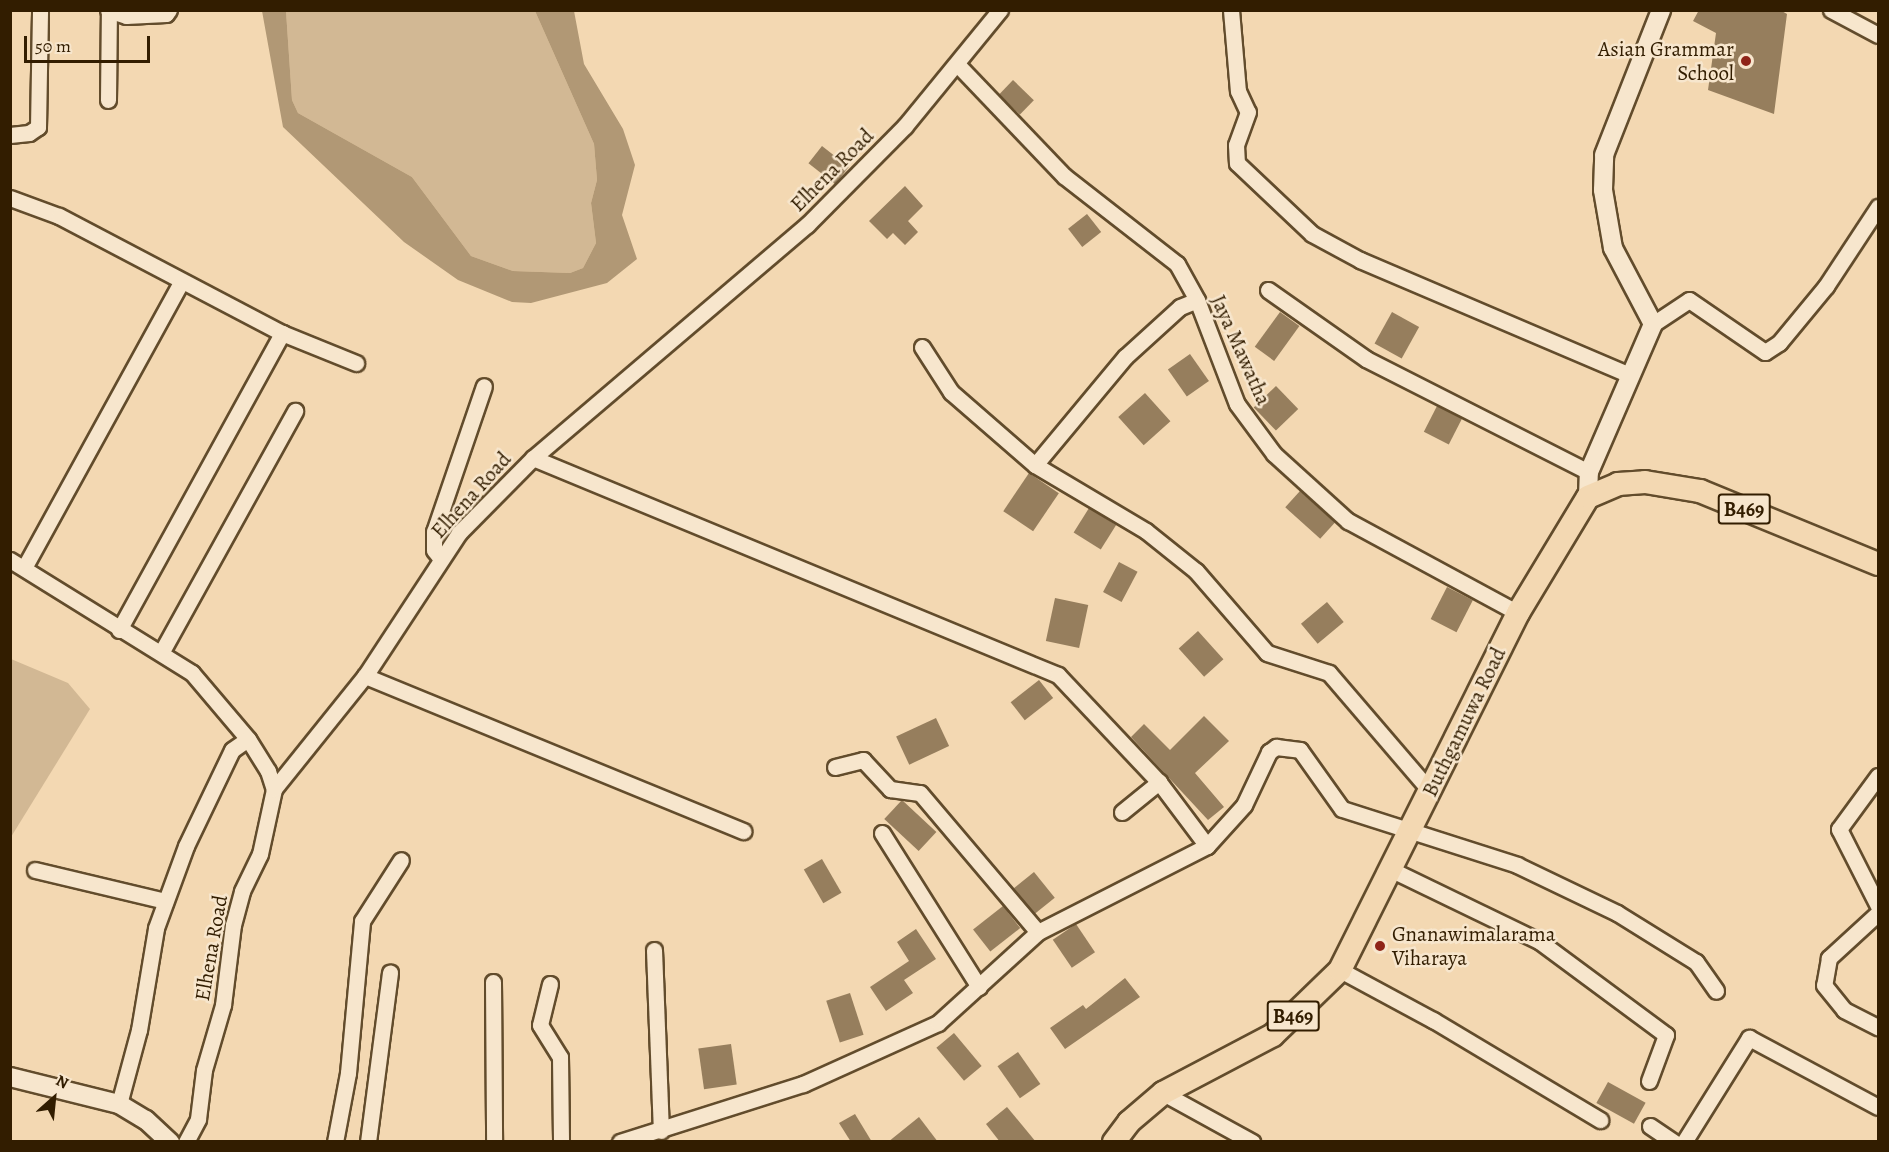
<!DOCTYPE html>
<style>
body{margin:0}
#map{position:relative;width:1889px;height:1152px;overflow:hidden;background:#f3d8b2;font-family:Alegreya,serif}
div>[style]{position:absolute}
[style*='--x']{left:calc(var(--x)*1px);top:calc(var(--y)*1px);width:calc(var(--w)*1px);rotate:calc(var(--a)*1deg)}
.green>*{inset:0;background:#d2b894}
.water>*{inset:0;background:#b19875}
.building>*{inset:0;background:#967e5d;transform-origin:0 0}
.roads{filter:drop-shadow(2px 0 #624c2c) drop-shadow(-2px 0 #624c2c) drop-shadow(0 2px #624c2c) drop-shadow(0 -2px #624c2c)}
.minor>*{height:15px;margin:-7.5px;padding:0 7.5px;transform-origin:7.5px;border-radius:7.5px;background:#f7e6cd}
.tertiary>*{height:18px;margin:-9px;padding:0 9px;transform-origin:9px;border-radius:9px;background:#f7e6cd}
.primary>*{height:22px;margin:-11px;padding:0 11px;transform-origin:11px;border-radius:11px;background:#f3d8b2}
.dots>*{width:16px;height:16px;translate:-50% -50%;box-sizing:border-box;border:3px solid #f7e6cd;border-radius:50%}
span{translate:-50% -50%;white-space:nowrap;text-align:center;line-height:1.15;-webkit-text-stroke:5px #f7e6cd;paint-order:stroke}
.shield-label span{padding:2px 4px;background:#f7e6cd;border:2px solid;border-radius:4px;-webkit-text-stroke-width:0}
.shield-label{font-size:20px;color:#321d00;font-weight:700}
.poi-label{font-size:21px;color:#321d00}
.right{translate:-100% -50%;text-align:right}
.left{translate:0 -50%;text-align:left}
.street-label{font-size:21px;color:#321d00}
.frame{position:absolute;inset:0;border:12px solid #321d00;pointer-events:none}
.north{position:absolute;left:24px;top:1068px;width:60px;height:60px;-webkit-text-stroke:4px #f7e6cd;paint-order:stroke;rotate:27deg;font-size:16px;font-weight:700;line-height:24px;text-align:center;color:#321d00}
.north::after{content:'';display:block;margin:auto;width:21px;height:27px;background:#321d00;clip-path:polygon(50% 0,100% 100%,50% 72%,0 100%)}
.scale{position:absolute;left:24px;top:36px;width:126px;height:27px;box-sizing:border-box;border:3px solid #321d00;border-top:0;padding-left:8px;font-size:18px;line-height:21px;white-space:nowrap;color:#321d00;-webkit-text-stroke:4px #f7e6cd;paint-order:stroke}
</style>
<div id="map">
<div class="green">
<div style="clip-path:polygon(286px 11px,535px 11px,594px 144px,597px 180px,591px 203px,596px 243px,583px 268px,570px 273px,513px 271px,471px 256px,412px 177px,298px 113px,292px 100px)"></div>
<div style="clip-path:polygon(11px 659px,68px 683px,90px 709px,11px 837px)"></div>
</div>
<div class="water">
<div style="clip-path:polygon(262px 11px,286px 11px,292px 100px,298px 113px,412px 177px,471px 256px,513px 271px,570px 273px,583px 268px,596px 243px,591px 203px,597px 180px,594px 144px,535px 11px,574px 11px,584px 64px,623px 129px,635px 165px,622px 215px,637px 259px,607px 283px,531px 303px,512px 302px,458px 280px,404px 242px,283px 127px)"></div>
</div>
<div class="building">
<div style="clip-path:polygon(1699px 10px,1780px 10px,1787px 14px,1774px 114px,1708px 90px,1716px 33px,1693px 21px)"></div>
<div style="left:1013px;top:80px;width:29px;height:20px;rotate:44deg"></div>
<div style="left:822px;top:146px;width:34px;height:22px;rotate:38deg"></div>
<div style="clip-path:polygon(905px 186px,923px 206px,908px 221px,918px 232px,905px 245px,893px 233px,887px 239px,869px 221px)"></div>
<div style="left:1087px;top:214px;width:23px;height:24px;rotate:52deg"></div>
<div style="left:1280px;top:312px;width:24px;height:43px;rotate:36deg"></div>
<div style="left:1392px;top:312px;width:31px;height:36px;rotate:29deg"></div>
<div style="left:1190px;top:354px;width:33px;height:27px;rotate:55deg"></div>
<div style="left:1276px;top:386px;width:32px;height:31px;rotate:46deg"></div>
<div style="left:1145px;top:393px;width:38px;height:36px;rotate:48deg"></div>
<div style="left:1437px;top:406px;width:28px;height:29px;rotate:27deg"></div>
<div style="left:1029px;top:473px;width:36px;height:46px;rotate:34deg"></div>
<div style="left:1300px;top:491px;width:47px;height:22px;rotate:42deg"></div>
<div style="left:1089px;top:508px;width:32px;height:29px;rotate:32deg"></div>
<div style="left:1119px;top:562px;width:21px;height:34px;rotate:28deg"></div>
<div style="left:1447px;top:587px;width:29px;height:36px;rotate:27deg"></div>
<div style="left:1055px;top:598px;width:34px;height:44px;rotate:12deg"></div>
<div style="left:1327px;top:602px;width:26px;height:34px;rotate:50deg"></div>
<div style="left:1198px;top:631px;width:38px;height:26px;rotate:48deg"></div>
<div style="left:1039px;top:680px;width:23px;height:36px;rotate:52deg"></div>
<div style="clip-path:polygon(1204px 716px,1229px 741px,1195px 773px,1224px 807px,1208px 820px,1131px 737px,1144px 724px,1170px 750px)"></div>
<div style="left:936px;top:718px;width:31px;height:44px;rotate:65deg"></div>
<div style="left:902px;top:800px;width:47px;height:26px;rotate:43deg"></div>
<div style="left:822px;top:859px;width:39px;height:21px;rotate:60deg"></div>
<div style="left:1034px;top:872px;width:33px;height:26px;rotate:51deg"></div>
<div style="left:1003px;top:906px;width:28px;height:38px;rotate:52deg"></div>
<div style="left:1076px;top:924px;width:34px;height:28px;rotate:56deg"></div>
<div style="clip-path:polygon(916px 929px,936px 959px,904px 980px,913px 993px,886px 1011px,870px 987px,909px 961px,897px 942px)"></div>
<div style="clip-path:polygon(1125px 978px,1140px 997px,1065px 1049px,1050px 1028px,1083px 1005px,1086px 1009px)"></div>
<div style="left:850px;top:993px;width:44px;height:25px;rotate:72deg"></div>
<div style="left:954px;top:1033px;width:43px;height:23px;rotate:50deg"></div>
<div style="left:731px;top:1044px;width:41px;height:33px;rotate:82deg"></div>
<div style="left:1018px;top:1052px;width:39px;height:25px;rotate:55deg"></div>
<div style="left:1608px;top:1082px;width:43px;height:24px;rotate:29deg"></div>
<div style="clip-path:polygon(1007px 1107px,1036px 1142px,1000px 1142px,986px 1124px)"></div>
<div style="clip-path:polygon(855px 1114px,872px 1142px,851px 1142px,839px 1123px)"></div>
<div style="clip-path:polygon(919px 1117px,938px 1142px,888px 1142px)"></div>
</div>
<div class="roads">
<div class="minor">
<div style="--x:108;--y:10;--w:19;--a:18"></div>
<div style="--x:126;--y:16;--w:40;--a:-2.9"></div>
<div style="--x:166;--y:14;--w:5;--a:-53"></div>
<div style="--x:1231;--y:10;--w:81;--a:85.1"></div>
<div style="--x:1238;--y:91;--w:23;--a:65"></div>
<div style="--x:1248;--y:112;--w:35;--a:110"></div>
<div style="--x:1236;--y:145;--w:18;--a:87"></div>
<div style="--x:1237;--y:163;--w:103;--a:43.4"></div>
<div style="--x:1312;--y:234;--w:55;--a:28.4"></div>
<div style="--x:1360;--y:260;--w:293;--a:23.1"></div>
<div style="--x:1831;--y:10;--w:53;--a:28"></div>
<div style="--x:957;--y:64;--w:155;--a:46.3"></div>
<div style="--x:1064;--y:176;--w:143;--a:37.9"></div>
<div style="--x:1177;--y:264;--w:41;--a:60.9"></div>
<div style="--x:1197;--y:300;--w:111;--a:69"></div>
<div style="--x:1237;--y:404;--w:62;--a:53.5"></div>
<div style="--x:1274;--y:454;--w:100;--a:42.2"></div>
<div style="--x:1348;--y:521;--w:193;--a:28.4"></div>
<div style="--x:108;--y:100;--w:89;--a:-89.4"></div>
<div style="--x:10;--y:135;--w:19;--a:-6"></div>
<div style="--x:29;--y:133;--w:11;--a:-34"></div>
<div style="--x:38;--y:127;--w:117;--a:-89"></div>
<div style="--x:10;--y:198;--w:52;--a:20.2"></div>
<div style="--x:59;--y:216;--w:252;--a:27.7"></div>
<div style="--x:282;--y:333;--w:80;--a:22.1"></div>
<div style="--x:1268;--y:290;--w:120;--a:35.1"></div>
<div style="--x:1366;--y:359;--w:250;--a:26.9"></div>
<div style="--x:1653;--y:324;--w:43;--a:-33.7"></div>
<div style="--x:1689;--y:300;--w:92;--a:34.4"></div>
<div style="--x:1765;--y:352;--w:17;--a:-33"></div>
<div style="--x:1779;--y:343;--w:74;--a:-50.5"></div>
<div style="--x:1826;--y:286;--w:95;--a:-56.6"></div>
<div style="--x:922;--y:347;--w:54;--a:57.2"></div>
<div style="--x:951;--y:392;--w:111;--a:41"></div>
<div style="--x:1035;--y:465;--w:129;--a:30.7"></div>
<div style="--x:1146;--y:531;--w:64;--a:38.7"></div>
<div style="--x:1196;--y:571;--w:108;--a:49.1"></div>
<div style="--x:1267;--y:653;--w:65;--a:17.9"></div>
<div style="--x:1329;--y:673;--w:155;--a:49.4"></div>
<div style="--x:533;--y:458;--w:568;--a:22.46"></div>
<div style="--x:1058;--y:675;--w:147;--a:46.7"></div>
<div style="--x:1159;--y:782;--w:80;--a:53.1"></div>
<div style="--x:1035;--y:465;--w:141;--a:-50.2"></div>
<div style="--x:1125;--y:357;--w:74;--a:-42.3"></div>
<div style="--x:1180;--y:307;--w:18;--a:-22"></div>
<div style="--x:441;--y:559;--w:11;--a:-128"></div>
<div style="--x:434;--y:550;--w:18;--a:-90"></div>
<div style="--x:434;--y:532;--w:154;--a:-71.1"></div>
<div style="--x:10;--y:560;--w:214;--a:31.8"></div>
<div style="--x:192;--y:673;--w:87;--a:49.7"></div>
<div style="--x:248;--y:739;--w:38;--a:58"></div>
<div style="--x:268;--y:771;--w:19;--a:72"></div>
<div style="--x:24;--y:568;--w:325;--a:-61.2"></div>
<div style="--x:119;--y:630;--w:339;--a:-61.2"></div>
<div style="--x:161;--y:653;--w:277;--a:-61"></div>
<div style="--x:365;--y:676;--w:409;--a:22.3"></div>
<div style="--x:835;--y:767;--w:29;--a:-14"></div>
<div style="--x:863;--y:760;--w:40;--a:47"></div>
<div style="--x:890;--y:789;--w:30;--a:8"></div>
<div style="--x:920;--y:793;--w:182;--a:49.7"></div>
<div style="--x:1878;--y:776;--w:66;--a:126.3"></div>
<div style="--x:1839;--y:829;--w:86;--a:63.1"></div>
<div style="--x:1122;--y:812;--w:48;--a:-39"></div>
<div style="--x:882;--y:833;--w:182;--a:57.8"></div>
<div style="--x:35;--y:870;--w:134;--a:13.4"></div>
<div style="--x:1392;--y:870;--w:163;--a:25.8"></div>
<div style="--x:1539;--y:941;--w:158;--a:36.5"></div>
<div style="--x:1666;--y:1035;--w:49;--a:110.3"></div>
<div style="--x:1878;--y:913;--w:67;--a:137.4"></div>
<div style="--x:1829;--y:958;--w:27;--a:100"></div>
<div style="--x:1824;--y:985;--w:32;--a:51"></div>
<div style="--x:1844;--y:1010;--w:38;--a:27"></div>
<div style="--x:654;--y:950;--w:181;--a:87.8"></div>
<div style="--x:1340;--y:970;--w:106;--a:28.3"></div>
<div style="--x:1433;--y:1020;--w:195;--a:30.9"></div>
<div style="--x:493;--y:982;--w:160;--a:89.6"></div>
<div style="--x:550;--y:984;--w:42;--a:103.7"></div>
<div style="--x:540;--y:1025;--w:38;--a:58"></div>
<div style="--x:560;--y:1057;--w:85;--a:89.3"></div>
<div style="--x:1163;--y:1093;--w:102;--a:28.8"></div>
<div style="--x:119;--y:1104;--w:77;--a:-74.9"></div>
<div style="--x:139;--y:1030;--w:103;--a:-80.5"></div>
<div style="--x:156;--y:928;--w:87;--a:-69.9"></div>
<div style="--x:186;--y:846;--w:106;--a:-64.4"></div>
<div style="--x:232;--y:750;--w:19;--a:-35"></div>
<div style="--x:1650;--y:1126;--w:29;--a:34"></div>
<div style="--x:186;--y:1142;--w:26;--a:-62"></div>
<div style="--x:198;--y:1119;--w:49;--a:-83"></div>
<div style="--x:204;--y:1070;--w:68;--a:-73.7"></div>
<div style="--x:223;--y:1005;--w:81;--a:-82.9"></div>
<div style="--x:233;--y:925;--w:35;--a:-75"></div>
<div style="--x:242;--y:891;--w:41;--a:-64.1"></div>
<div style="--x:260;--y:854;--w:66;--a:-77.8"></div>
<div style="--x:274;--y:789;--w:145;--a:-51.2"></div>
<div style="--x:365;--y:676;--w:171;--a:-56.7"></div>
<div style="--x:459;--y:533;--w:105;--a:-45.4"></div>
<div style="--x:533;--y:458;--w:360;--a:-40.4"></div>
<div style="--x:807;--y:225;--w:139;--a:-45.3"></div>
<div style="--x:905;--y:126;--w:150;--a:-50.7"></div>
<div style="--x:335;--y:1142;--w:70;--a:-79.3"></div>
<div style="--x:348;--y:1073;--w:153;--a:-84.7"></div>
<div style="--x:362;--y:921;--w:72;--a:-57.4"></div>
<div style="--x:368;--y:1142;--w:171;--a:-82.6"></div>
<div style="--x:620;--y:1142;--w:192;--a:-17.6"></div>
<div style="--x:803;--y:1084;--w:148;--a:-24.3"></div>
<div style="--x:938;--y:1023;--w:135;--a:-42.3"></div>
<div style="--x:1038;--y:932;--w:190;--a:-27"></div>
<div style="--x:1207;--y:846;--w:55;--a:-47.9"></div>
<div style="--x:1244;--y:805;--w:59;--a:-64.7"></div>
<div style="--x:1269;--y:752;--w:9;--a:-36"></div>
<div style="--x:1276;--y:747;--w:24;--a:7"></div>
<div style="--x:1300;--y:750;--w:72;--a:54.6"></div>
<div style="--x:1342;--y:809;--w:184;--a:17.7"></div>
<div style="--x:1517;--y:865;--w:111;--a:25.6"></div>
<div style="--x:1617;--y:913;--w:93;--a:31.8"></div>
<div style="--x:1696;--y:962;--w:35;--a:55"></div>
<div style="--x:1684;--y:1142;--w:123;--a:-58"></div>
<div style="--x:1749;--y:1038;--w:146;--a:28.1"></div>
</div>
<div class="tertiary">
<div style="--x:1588;--y:497;--w:25;--a:-88"></div>
<div style="--x:1589;--y:472;--w:161;--a:-66.6"></div>
<div style="--x:1653;--y:324;--w:86;--a:-117.8"></div>
<div style="--x:1613;--y:248;--w:59;--a:-99.8"></div>
<div style="--x:1603;--y:190;--w:35;--a:-88"></div>
<div style="--x:1604;--y:155;--w:156;--a:-68.5"></div>
<div style="--x:10;--y:1077;--w:112;--a:13.9"></div>
<div style="--x:119;--y:1104;--w:31;--a:31"></div>
<div style="--x:146;--y:1120;--w:33;--a:43"></div>
</div>
<div class="primary">
<div style="--x:1114;--y:1142;--w:25;--a:-53"></div>
<div style="--x:1129;--y:1122;--w:45;--a:-40.5"></div>
<div style="--x:1163;--y:1093;--w:124;--a:-27.8"></div>
<div style="--x:1273;--y:1035;--w:93;--a:-44.1"></div>
<div style="--x:1340;--y:970;--w:399;--a:-63.5"></div>
<div style="--x:1518;--y:613;--w:135;--a:-58.9"></div>
<div style="--x:1588;--y:497;--w:33;--a:-23"></div>
<div style="--x:1618;--y:484;--w:27;--a:-4"></div>
<div style="--x:1645;--y:482;--w:56;--a:9.3"></div>
<div style="--x:1700;--y:491;--w:192;--a:22.3"></div>
</div>
</div>
<div class="dots">
<div style="left:1746px;top:61px;background:#8f2418"></div>
<div style="left:1380px;top:946px;background:#8f2418"></div>
</div>
<div class="shield-label">
<span style="left:1744px;top:509px">B469</span>
<span style="left:1293px;top:1016px">B469</span>
</div>
<div class="poi-label">
<span class="right" style="left:1734px;top:61px">Asian Grammar<br>School</span>
<span class="left" style="left:1392px;top:946px">Gnanawimalarama<br>Viharaya</span>
</div>
<div class="street-label">
<span style="left:832px;top:170px;rotate:-45deg">Elhena Road</span>
<span style="left:1241px;top:350px;rotate:66deg">Jaya Mawatha</span>
<span style="left:471px;top:495px;rotate:-48deg">Elhena Road</span>
<span style="left:1464px;top:722px;rotate:-64deg">Buthgamuwa Road</span>
<span style="left:211px;top:948px;rotate:-80deg">Elhena Road</span>
</div>
<div class="frame"></div>
<div class="north">N</div>
<div class="scale">50 m</div>
</div>
